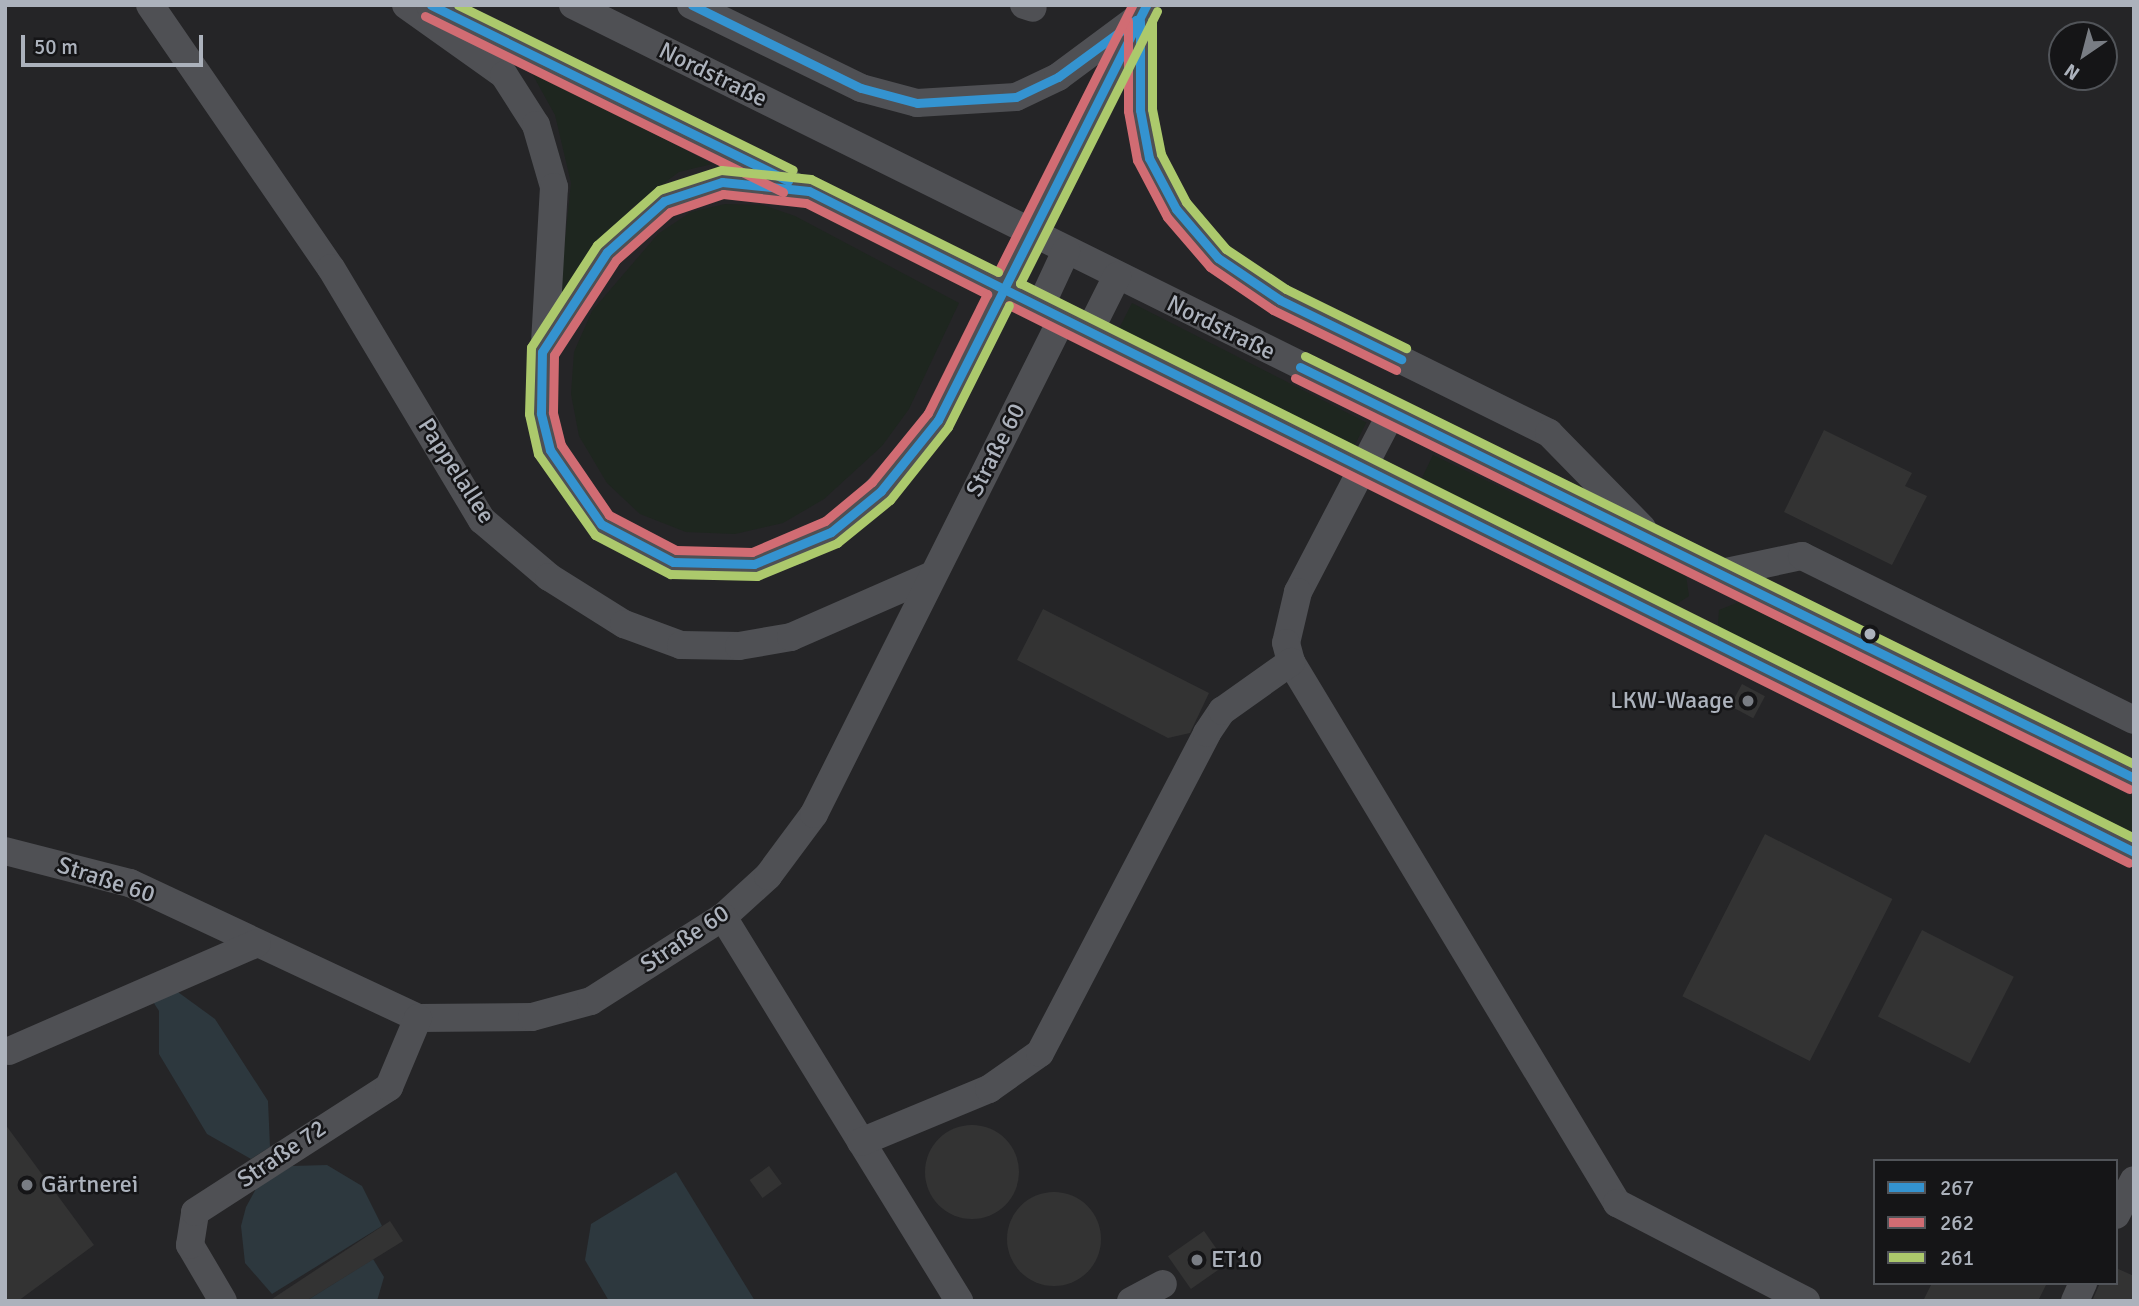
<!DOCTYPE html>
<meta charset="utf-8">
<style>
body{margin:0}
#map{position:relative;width:2139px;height:1306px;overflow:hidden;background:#1b1b1b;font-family:Signika,sans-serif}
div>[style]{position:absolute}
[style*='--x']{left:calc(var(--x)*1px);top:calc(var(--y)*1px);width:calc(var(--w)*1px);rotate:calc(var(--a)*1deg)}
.built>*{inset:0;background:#252527}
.green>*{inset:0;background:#1e261f;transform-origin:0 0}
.water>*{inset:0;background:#2d383e}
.building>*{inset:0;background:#333;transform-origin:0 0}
.round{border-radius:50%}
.minor>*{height:28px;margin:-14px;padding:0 14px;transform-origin:14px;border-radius:14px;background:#4f5054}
.minor-bridge>*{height:28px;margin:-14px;padding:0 14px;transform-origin:14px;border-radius:14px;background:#4f5054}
.bus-1>*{height:9px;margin:-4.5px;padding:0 4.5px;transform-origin:4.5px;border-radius:4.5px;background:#3493d0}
.bus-2>*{height:9px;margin:-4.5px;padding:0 4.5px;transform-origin:4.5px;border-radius:4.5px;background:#d16c73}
.bus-3>*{height:9px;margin:-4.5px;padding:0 4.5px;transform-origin:4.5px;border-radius:4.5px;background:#acc96c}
.dots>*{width:19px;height:19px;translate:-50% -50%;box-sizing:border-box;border:4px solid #151517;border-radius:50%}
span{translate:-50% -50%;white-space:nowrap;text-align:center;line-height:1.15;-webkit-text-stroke:5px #151517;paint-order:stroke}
.street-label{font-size:24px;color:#acb2bc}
.poi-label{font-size:24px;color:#acb2bc}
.right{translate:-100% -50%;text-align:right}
.left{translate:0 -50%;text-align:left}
.frame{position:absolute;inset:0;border:7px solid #acb2bc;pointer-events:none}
.legend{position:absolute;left:1873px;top:1159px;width:245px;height:126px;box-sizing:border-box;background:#151517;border:2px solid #515459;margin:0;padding:9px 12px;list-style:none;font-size:21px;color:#acb2bc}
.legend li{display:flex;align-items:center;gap:14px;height:35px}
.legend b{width:35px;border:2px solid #515459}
.north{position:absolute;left:2048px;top:21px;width:70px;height:70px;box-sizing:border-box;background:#151517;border:2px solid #515459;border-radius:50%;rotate:215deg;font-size:19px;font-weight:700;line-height:28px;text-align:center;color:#acb2bc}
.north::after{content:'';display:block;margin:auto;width:24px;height:32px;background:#797d84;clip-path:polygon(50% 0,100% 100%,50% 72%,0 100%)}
.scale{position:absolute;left:21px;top:35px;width:182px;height:32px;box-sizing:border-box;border:4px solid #acb2bc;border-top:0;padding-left:9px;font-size:21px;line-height:24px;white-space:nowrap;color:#acb2bc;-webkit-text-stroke:5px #151517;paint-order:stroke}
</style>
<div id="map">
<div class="built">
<div style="clip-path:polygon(evenodd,5px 5px,2134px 5px,2134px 1301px,5px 1301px,5px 5px,2062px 35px,2104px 35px,2104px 77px,2062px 77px,2062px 35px,5px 5px,1875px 1161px,2116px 1161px,2116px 1283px,1875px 1283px,1875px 1161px)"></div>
</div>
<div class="green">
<div style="clip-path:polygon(529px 68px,712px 164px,679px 172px,631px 208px,559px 296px,571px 183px,555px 115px)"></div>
<div style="clip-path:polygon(725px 204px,763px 205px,795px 216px,959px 303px,909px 409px,882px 446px,824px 499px,783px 523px,735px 534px,686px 532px,640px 514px,607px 483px,579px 436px,571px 394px,574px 352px,592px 311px,658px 234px,691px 212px)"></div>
<div style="left:1132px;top:303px;width:263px;height:33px;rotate:27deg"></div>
<div style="clip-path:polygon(1433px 455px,1686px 576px,1689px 596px,1672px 607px,1420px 482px)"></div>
<div style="clip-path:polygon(1739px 602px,2134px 798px,2134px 837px,1727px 635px,1718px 624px,1719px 610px)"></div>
</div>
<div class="water">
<div style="clip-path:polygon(171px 987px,215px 1019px,268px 1101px,270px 1147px,251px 1159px,207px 1134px,159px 1054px,159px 1011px,150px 997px)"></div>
<div style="clip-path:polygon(327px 1165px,362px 1186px,382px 1226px,272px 1294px,245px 1263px,241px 1226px,246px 1207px,257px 1187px,292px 1166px)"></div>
<div style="clip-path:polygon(676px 1172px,755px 1301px,609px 1301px,585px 1260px,591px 1224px)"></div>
<div style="clip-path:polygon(373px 1259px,384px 1277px,377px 1301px,306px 1301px)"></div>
</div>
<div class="building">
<div style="clip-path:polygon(1824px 430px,1912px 473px,1905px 486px,1927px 496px,1892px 565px,1784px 512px)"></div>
<div style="clip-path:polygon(1043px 609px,1209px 693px,1190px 733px,1168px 738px,1017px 660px)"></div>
<div style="left:1742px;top:684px;width:26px;height:25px;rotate:28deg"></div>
<div style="left:1765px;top:834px;width:143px;height:182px;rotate:27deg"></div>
<div style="left:1922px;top:930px;width:103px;height:97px;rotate:27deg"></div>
<div style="clip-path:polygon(5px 1124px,94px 1245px,18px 1301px,5px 1301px)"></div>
<div class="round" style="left:925px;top:1125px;width:94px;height:94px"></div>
<div style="left:769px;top:1166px;width:22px;height:24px;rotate:54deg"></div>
<div class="round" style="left:1007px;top:1192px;width:94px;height:94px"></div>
<div style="clip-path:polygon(390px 1221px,403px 1241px,306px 1301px,269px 1301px)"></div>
<div style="left:1204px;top:1231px;width:40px;height:44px;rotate:55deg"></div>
<div style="clip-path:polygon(2116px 1268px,2134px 1276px,2134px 1301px,2092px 1301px,2100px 1283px,2116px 1283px)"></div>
<div style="clip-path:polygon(1932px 1283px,2047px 1283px,2038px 1301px,1923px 1301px)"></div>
</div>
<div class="minor">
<div style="--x:150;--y:5;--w:319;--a:55.5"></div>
<div style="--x:331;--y:268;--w:294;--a:59.1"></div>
<div style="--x:482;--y:520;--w:88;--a:40.4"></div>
<div style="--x:549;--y:577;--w:89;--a:32.1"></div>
<div style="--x:624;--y:624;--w:61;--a:20.2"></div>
<div style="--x:681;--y:645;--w:58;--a:1"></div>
<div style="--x:739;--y:646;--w:53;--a:-9.8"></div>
<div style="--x:791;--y:637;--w:155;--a:-23.6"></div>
<div style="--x:406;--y:5;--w:120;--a:35.5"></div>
<div style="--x:504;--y:75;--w:59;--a:57.4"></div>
<div style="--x:536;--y:125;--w:65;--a:73.8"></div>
<div style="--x:554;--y:187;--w:226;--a:93.3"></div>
<div style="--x:541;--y:413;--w:38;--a:76"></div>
<div style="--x:550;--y:450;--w:90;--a:55.4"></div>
<div style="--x:601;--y:524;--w:81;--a:27.8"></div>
<div style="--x:673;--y:562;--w:81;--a:1.4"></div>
<div style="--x:754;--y:564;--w:48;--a:-18.1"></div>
<div style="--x:800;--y:549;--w:67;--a:-31.6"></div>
<div style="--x:857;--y:514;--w:124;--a:-49.2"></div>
<div style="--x:430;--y:5;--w:1903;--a:26.43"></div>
<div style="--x:573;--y:5;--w:1742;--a:26.34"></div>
<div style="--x:691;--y:5;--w:189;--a:26"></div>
<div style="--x:861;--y:88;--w:58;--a:15"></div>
<div style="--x:917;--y:103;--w:99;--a:-3.5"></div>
<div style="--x:1016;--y:97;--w:47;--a:-25.5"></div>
<div style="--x:1058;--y:77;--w:102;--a:-36.6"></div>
<div style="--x:1024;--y:5;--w:9;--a:18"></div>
<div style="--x:1143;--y:11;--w:99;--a:91.7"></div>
<div style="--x:1140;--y:110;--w:49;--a:79.4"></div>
<div style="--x:1149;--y:158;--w:58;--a:62.1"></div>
<div style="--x:1176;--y:209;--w:65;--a:49.4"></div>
<div style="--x:1218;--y:258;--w:75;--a:34.1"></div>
<div style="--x:1280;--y:300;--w:300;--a:26.3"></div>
<div style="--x:1549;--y:433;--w:133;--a:45.6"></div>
<div style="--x:1040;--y:307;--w:62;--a:-65.1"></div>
<div style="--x:1089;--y:332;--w:63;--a:-63.4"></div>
<div style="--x:547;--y:343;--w:109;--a:-56.6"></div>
<div style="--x:607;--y:252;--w:76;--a:-41.8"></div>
<div style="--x:664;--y:201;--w:61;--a:-18.1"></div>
<div style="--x:722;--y:182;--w:61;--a:4.7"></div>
<div style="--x:1392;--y:412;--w:203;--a:117.6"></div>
<div style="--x:1298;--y:592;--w:52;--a:103.2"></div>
<div style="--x:1286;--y:643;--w:20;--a:75"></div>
<div style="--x:1291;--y:662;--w:632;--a:58.93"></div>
<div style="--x:1617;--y:1203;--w:213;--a:27.4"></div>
<div style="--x:1717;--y:574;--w:87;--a:-12"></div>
<div style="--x:1802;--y:556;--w:370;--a:26.3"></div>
<div style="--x:5;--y:851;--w:129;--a:14.4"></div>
<div style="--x:130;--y:883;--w:318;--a:25.1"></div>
<div style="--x:418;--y:1018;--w:114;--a:-0.5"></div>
<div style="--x:532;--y:1017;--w:61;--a:-15.2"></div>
<div style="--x:591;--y:1001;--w:156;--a:-32.5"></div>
<div style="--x:723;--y:917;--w:61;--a:-42.3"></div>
<div style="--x:768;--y:876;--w:77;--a:-53.4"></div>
<div style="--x:814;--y:814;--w:554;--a:-63.39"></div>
<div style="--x:723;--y:917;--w:451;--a:58.4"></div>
<div style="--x:9;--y:1051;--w:270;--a:-23.5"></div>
<div style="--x:861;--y:1142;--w:139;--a:-22.5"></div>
<div style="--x:989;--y:1089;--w:62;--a:-35.2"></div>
<div style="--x:1040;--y:1053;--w:361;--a:-62.4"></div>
<div style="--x:1207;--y:733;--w:27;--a:-56"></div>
<div style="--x:1222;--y:711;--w:85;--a:-35.4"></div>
<div style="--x:2116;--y:1215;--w:39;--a:-63"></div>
<div style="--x:223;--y:1301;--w:65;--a:-120.5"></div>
<div style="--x:190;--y:1245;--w:33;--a:-81"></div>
<div style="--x:195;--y:1212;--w:231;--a:-32.8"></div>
<div style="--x:389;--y:1087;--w:75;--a:-67.2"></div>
<div style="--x:1131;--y:1301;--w:36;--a:-28"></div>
<div style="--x:2075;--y:1301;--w:20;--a:-66"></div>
</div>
<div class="minor-bridge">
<div style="--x:938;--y:420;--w:452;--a:-63.4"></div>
</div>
<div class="bus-1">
<div style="--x:431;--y:5;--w:398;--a:26.2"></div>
<div style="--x:692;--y:5;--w:188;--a:26.2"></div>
<div style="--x:861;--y:88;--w:58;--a:15"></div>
<div style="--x:917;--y:103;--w:99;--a:-3.5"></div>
<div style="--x:1016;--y:97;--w:47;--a:-25.5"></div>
<div style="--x:1058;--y:77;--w:97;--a:-36.2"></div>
<div style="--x:1140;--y:21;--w:89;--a:90"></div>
<div style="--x:1140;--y:110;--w:49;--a:79.4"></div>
<div style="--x:1149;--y:158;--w:58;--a:62.1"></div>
<div style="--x:1176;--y:209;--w:65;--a:49.4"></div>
<div style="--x:1218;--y:258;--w:75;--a:34.1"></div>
<div style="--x:1280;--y:300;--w:135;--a:26"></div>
<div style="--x:722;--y:182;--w:87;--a:5.9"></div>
<div style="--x:809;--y:191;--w:218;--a:26.7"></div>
<div style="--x:1004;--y:289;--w:147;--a:116.7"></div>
<div style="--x:938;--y:420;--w:91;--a:128.8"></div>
<div style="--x:881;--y:491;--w:65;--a:140.6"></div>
<div style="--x:831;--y:532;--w:83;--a:157.4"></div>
<div style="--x:754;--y:564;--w:81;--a:-178.6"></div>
<div style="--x:673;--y:562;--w:81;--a:-152.2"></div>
<div style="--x:601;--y:524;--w:90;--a:-124.6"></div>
<div style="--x:550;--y:450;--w:38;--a:-104"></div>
<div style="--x:541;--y:413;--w:61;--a:-89.1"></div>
<div style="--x:542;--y:352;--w:119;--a:-57"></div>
<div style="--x:607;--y:252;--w:76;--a:-41.8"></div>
<div style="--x:664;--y:201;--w:61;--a:-18.1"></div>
<div style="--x:1004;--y:289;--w:1262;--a:26.48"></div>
<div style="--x:1004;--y:289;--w:318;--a:-63.4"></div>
<div style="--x:1300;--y:367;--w:930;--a:26.23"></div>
</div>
<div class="bus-2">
<div style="--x:425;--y:16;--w:399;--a:26.2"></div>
<div style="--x:1128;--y:21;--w:90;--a:90"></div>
<div style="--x:1128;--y:111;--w:50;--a:79.6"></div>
<div style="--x:1137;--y:160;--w:64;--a:62.2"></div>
<div style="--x:1167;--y:217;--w:66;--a:49.3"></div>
<div style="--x:1210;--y:267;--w:76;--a:34.3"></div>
<div style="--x:1273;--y:310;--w:137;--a:26"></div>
<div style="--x:723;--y:194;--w:83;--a:6.2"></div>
<div style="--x:806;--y:203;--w:203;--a:26.7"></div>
<div style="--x:987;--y:294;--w:133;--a:116.4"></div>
<div style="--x:928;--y:413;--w:89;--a:129.1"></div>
<div style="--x:872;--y:482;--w:61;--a:140.3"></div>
<div style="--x:825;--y:521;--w:79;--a:157"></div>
<div style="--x:752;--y:552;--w:76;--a:-178.5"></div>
<div style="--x:676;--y:550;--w:76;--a:-152.4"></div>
<div style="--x:609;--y:515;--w:85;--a:-124.4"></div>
<div style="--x:561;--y:445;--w:34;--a:-104"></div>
<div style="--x:553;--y:412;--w:57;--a:-89"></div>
<div style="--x:554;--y:355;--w:113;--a:-56.9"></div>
<div style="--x:616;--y:260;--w:72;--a:-41.6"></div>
<div style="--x:670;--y:212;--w:56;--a:-18.8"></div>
<div style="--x:998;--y:272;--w:299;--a:-63.3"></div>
<div style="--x:1009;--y:305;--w:1251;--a:26.48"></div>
<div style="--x:1295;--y:378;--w:930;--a:26.23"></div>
</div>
<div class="bus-3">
<div style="--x:458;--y:5;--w:373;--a:26.2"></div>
<div style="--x:1157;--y:11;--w:305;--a:116.7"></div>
<div style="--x:1020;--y:283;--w:1245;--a:26.48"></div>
<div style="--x:1152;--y:21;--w:88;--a:90"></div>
<div style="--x:1152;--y:109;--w:46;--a:78.7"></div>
<div style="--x:1161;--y:154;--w:54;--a:62.5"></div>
<div style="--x:1186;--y:202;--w:62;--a:49.6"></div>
<div style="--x:1226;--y:249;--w:72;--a:33.7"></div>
<div style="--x:1286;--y:289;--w:134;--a:26.2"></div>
<div style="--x:998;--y:272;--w:209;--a:-153.6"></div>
<div style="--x:811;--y:179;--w:90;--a:-174.3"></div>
<div style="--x:721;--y:170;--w:65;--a:162.1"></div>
<div style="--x:659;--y:190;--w:83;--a:138.4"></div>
<div style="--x:597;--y:245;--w:121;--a:122.9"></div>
<div style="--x:531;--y:347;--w:67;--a:91.7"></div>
<div style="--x:529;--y:414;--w:41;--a:77.3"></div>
<div style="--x:538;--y:454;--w:99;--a:54.9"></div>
<div style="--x:595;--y:535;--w:85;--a:27.5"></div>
<div style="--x:670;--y:574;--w:87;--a:1.3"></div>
<div style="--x:757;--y:576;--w:87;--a:-22.4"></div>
<div style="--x:837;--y:543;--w:68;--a:-39.1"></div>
<div style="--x:890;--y:500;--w:93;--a:-51.5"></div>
<div style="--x:948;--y:427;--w:136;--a:-63.4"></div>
<div style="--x:1305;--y:356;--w:924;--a:26.2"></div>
</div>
<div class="dots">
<div style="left:1870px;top:634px;background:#acb2bc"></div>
<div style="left:1748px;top:701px;background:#797d84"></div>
<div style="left:27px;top:1185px;background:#797d84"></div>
<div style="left:1197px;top:1260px;background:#797d84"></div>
</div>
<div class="street-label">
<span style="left:713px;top:75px;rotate:26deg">Nordstraße</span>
<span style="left:1221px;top:328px;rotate:26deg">Nordstraße</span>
<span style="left:996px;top:450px;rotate:-63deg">Straße 60</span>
<span style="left:456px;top:471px;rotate:57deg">Pappelallee</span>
<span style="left:106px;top:880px;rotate:18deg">Straße 60</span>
<span style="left:685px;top:939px;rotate:-34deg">Straße 60</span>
<span style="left:282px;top:1154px;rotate:-34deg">Straße 72</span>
</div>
<div class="poi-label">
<span class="right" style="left:1734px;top:701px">LKW-Waage</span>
<span class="left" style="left:41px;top:1185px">Gärtnerei</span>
<span class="left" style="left:1211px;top:1260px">ET10</span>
</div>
<div class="frame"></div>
<ul class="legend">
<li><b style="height:9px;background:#3493d0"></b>267</li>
<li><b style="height:9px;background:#d16c73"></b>262</li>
<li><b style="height:9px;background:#acc96c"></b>261</li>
</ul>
<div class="north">N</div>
<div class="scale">50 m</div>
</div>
